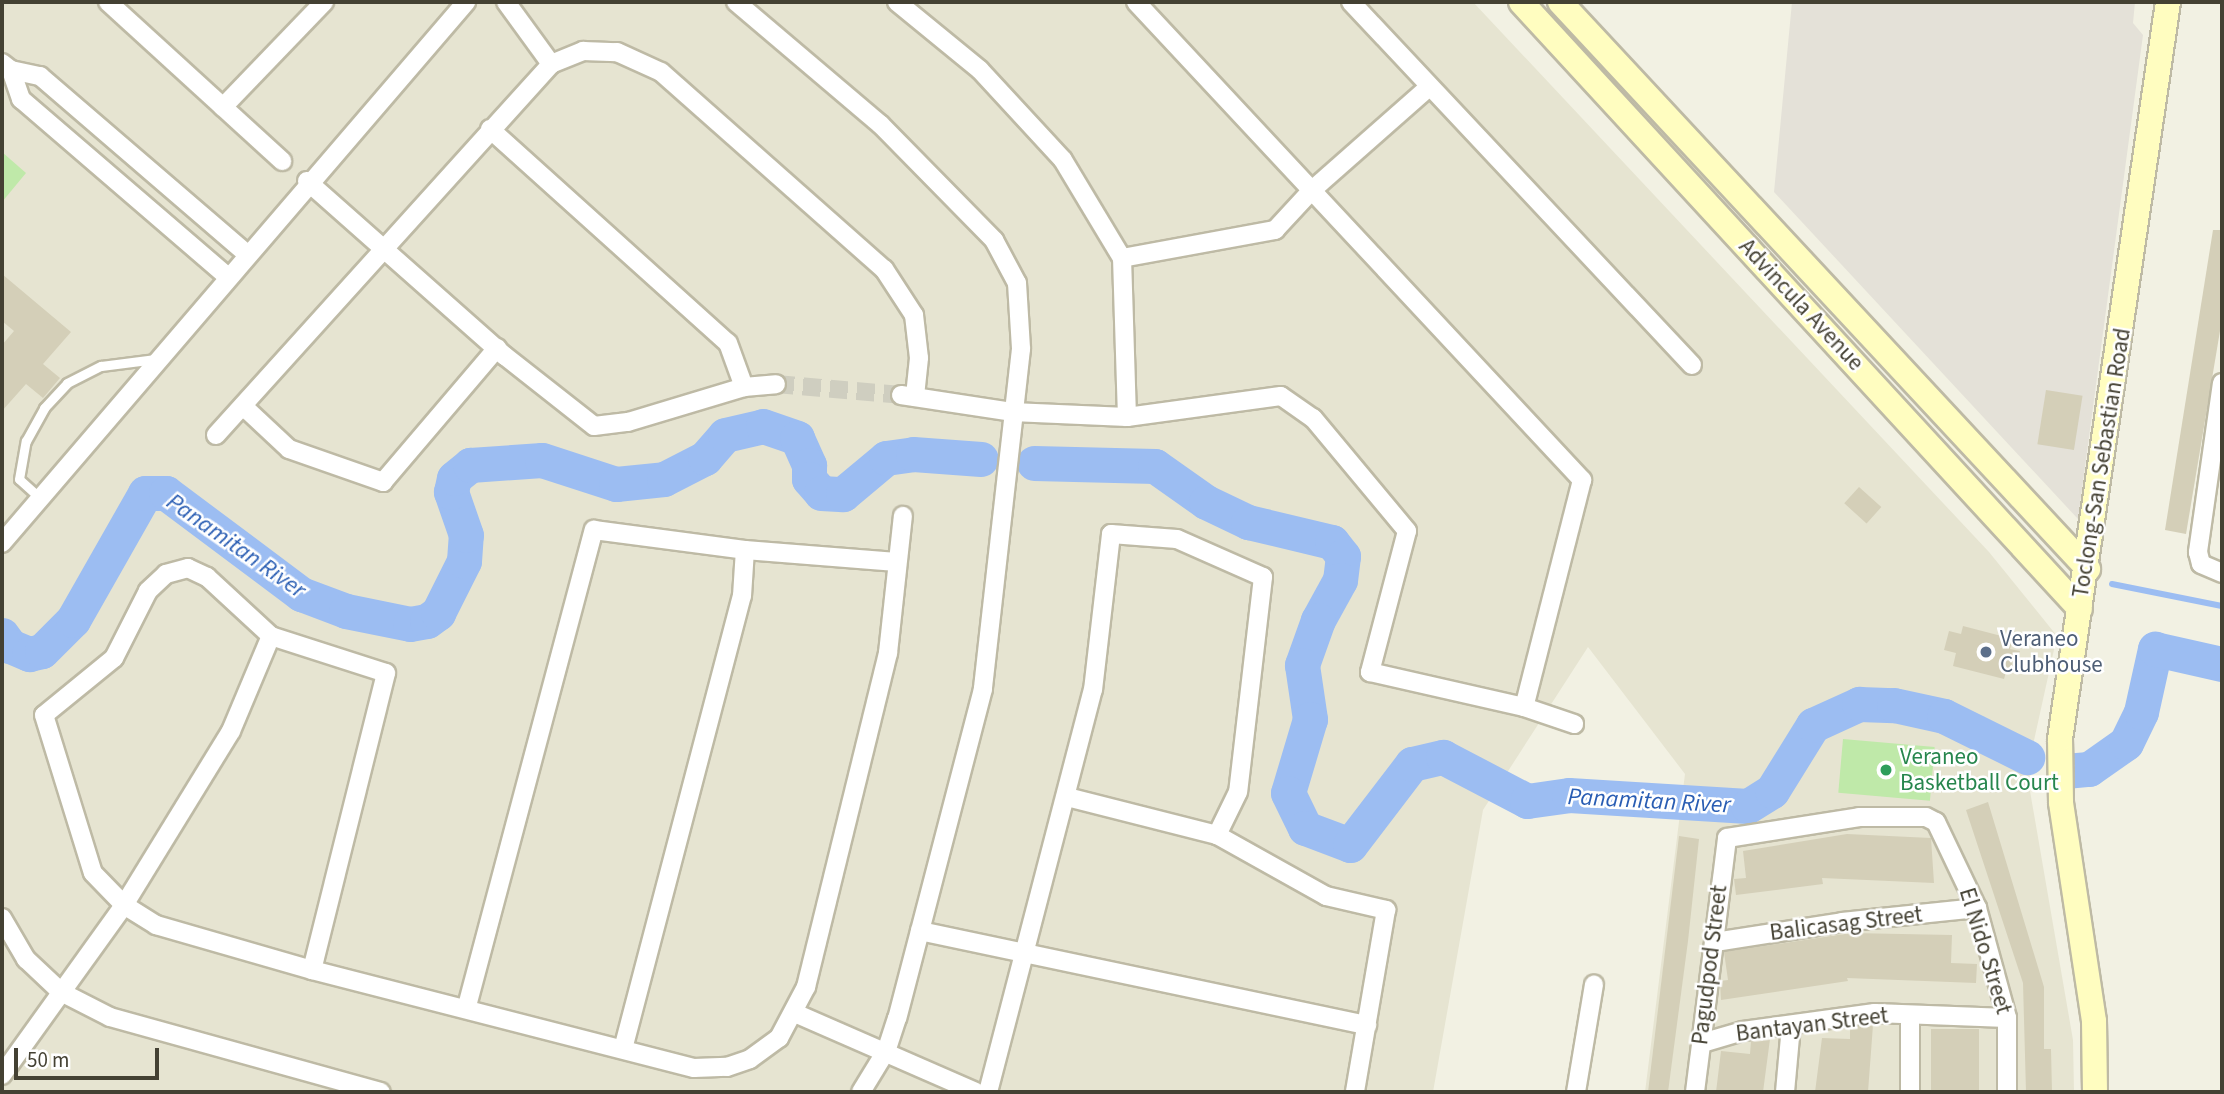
<!DOCTYPE html>
<style>
body{margin:0}
#map{position:relative;width:2224px;height:1094px;overflow:hidden;background:#f2f1e3;font-family:"Source Sans 3",sans-serif}
div>[style]{position:absolute}
[style*='--x']{left:calc(var(--x)*1px);top:calc(var(--y)*1px);width:calc(var(--w)*1px);rotate:calc(var(--a)*1deg)}
.residential>*{inset:0;background:#e6e4d1}
.industrial>*{inset:0;background:#e4e1d8}
.green>*{inset:0;background:#bfe9a9;transform-origin:0 0}
.stream>*{height:6px;margin:-3px;padding:0 3px;transform-origin:3px;border-radius:3px;background:#9cbdf2}
.river>*{height:35px;margin:-17.5px;padding:0 17.5px;transform-origin:17.5px;border-radius:17.5px;background:#9cbdf2}
.building>*{inset:0;background:#d4cfb8;transform-origin:0 0}
.street-tunnel>*{height:18px;margin-top:-9px;transform-origin:0;background:repeating-linear-gradient(90deg,#cfcec0 0 18px,transparent 0 27px)}
.roads{filter:drop-shadow(2px 0 #bebaa5) drop-shadow(-2px 0 #bebaa5) drop-shadow(0 2px #bebaa5) drop-shadow(0 -2px #bebaa5)}
.lane>*{height:9px;margin:-4.5px;padding:0 4.5px;transform-origin:4.5px;border-radius:4.5px;background:#fff}
.street>*{height:18px;margin:-9px;padding:0 9px;transform-origin:9px;border-radius:9px;background:#fff}
.secondary>*{height:24px;margin:-12px;padding:0 12px;transform-origin:12px;border-radius:12px;background:#fffdc0}
.dots>*{width:19px;height:19px;translate:-50% -50%;box-sizing:border-box;border:4px solid #fff;border-radius:50%}
span{translate:-50% -50%;white-space:nowrap;text-align:center;line-height:1.15;-webkit-text-stroke:5px #fff;paint-order:stroke}
.street-label{font-size:23px;color:#444133}
.service-label{font-size:23px;color:#4e5e75}
.left{translate:0 -50%;text-align:left}
.leisure-label{font-size:23px;color:#27864d}
.water-label{font-size:24px;color:#295db3;font-style:italic}
.frame{position:absolute;inset:0;border:4px solid #444133;pointer-events:none}
.scale{position:absolute;left:14px;top:1048px;width:145px;height:32px;box-sizing:border-box;border:4px solid #444133;border-top:0;padding-left:9px;font-size:21px;line-height:24px;white-space:nowrap;color:#444133;-webkit-text-stroke:5px #fff;paint-order:stroke}
</style>
<div id="map">
<div class="residential">
<div style="clip-path:polygon(1473px 2px,1989px 552px,2057px 636px,2033px 745px,2030px 791px,2073px 1040px,2074px 1092px,1645px 1092px,1685px 774px,1588px 647px,1483px 810px,1433px 1092px,2px 1092px,3px 2px)"></div>
</div>
<div class="industrial">
<div style="clip-path:polygon(1792px 2px,2135px 2px,2133px 23px,2143px 35px,2078px 519px,1774px 192px)"></div>
</div>
<div class="green">
<div style="clip-path:polygon(2px 152px,26px 173px,2px 202px)"></div>
<div style="left:1843px;top:739px;width:92px;height:54px;rotate:5deg"></div>
</div>
<div class="stream">
<div style="--x:2112;--y:584;--w:112;--a:11.3"></div>
</div>
<div class="river">
<div style="--x:1034;--y:463;--w:121;--a:1.4"></div>
<div style="--x:1155;--y:466;--w:62;--a:35.2"></div>
<div style="--x:1206;--y:502;--w:47;--a:25.5"></div>
<div style="--x:1248;--y:522;--w:86;--a:13.4"></div>
<div style="--x:1332;--y:542;--w:18;--a:52"></div>
<div style="--x:1343;--y:556;--w:24;--a:97"></div>
<div style="--x:1340;--y:580;--w:46;--a:118.8"></div>
<div style="--x:1318;--y:620;--w:48;--a:109.6"></div>
<div style="--x:1302;--y:665;--w:55;--a:81.6"></div>
<div style="--x:1310;--y:719;--w:77;--a:106.6"></div>
<div style="--x:1288;--y:793;--w:39;--a:64"></div>
<div style="--x:1305;--y:828;--w:48;--a:20.7"></div>
<div style="--x:1350;--y:845;--w:102;--a:-52.6"></div>
<div style="--x:1412;--y:764;--w:32;--a:-13"></div>
<div style="--x:1443;--y:757;--w:95;--a:27.6"></div>
<div style="--x:1527;--y:801;--w:42;--a:-8.1"></div>
<div style="--x:1569;--y:795;--w:179;--a:3.5"></div>
<div style="--x:1748;--y:806;--w:28;--a:-32"></div>
<div style="--x:1772;--y:791;--w:78;--a:-58.2"></div>
<div style="--x:1813;--y:725;--w:51;--a:-24.5"></div>
<div style="--x:1859;--y:704;--w:35;--a:2"></div>
<div style="--x:1894;--y:705;--w:51;--a:12.4"></div>
<div style="--x:1944;--y:716;--w:93;--a:26.3"></div>
<div style="--x:2;--y:635;--w:14;--a:54"></div>
<div style="--x:10;--y:646;--w:21;--a:23"></div>
<div style="--x:29;--y:654;--w:13;--a:-13"></div>
<div style="--x:42;--y:651;--w:44;--a:-45"></div>
<div style="--x:73;--y:620;--w:146;--a:-60.4"></div>
<div style="--x:145;--y:493;--w:21;--a:0"></div>
<div style="--x:166;--y:493;--w:169;--a:36.8"></div>
<div style="--x:301;--y:594;--w:48;--a:20.7"></div>
<div style="--x:346;--y:611;--w:65;--a:11.5"></div>
<div style="--x:410;--y:624;--w:17;--a:-10"></div>
<div style="--x:427;--y:621;--w:14;--a:-36"></div>
<div style="--x:438;--y:613;--w:58;--a:-63.4"></div>
<div style="--x:464;--y:561;--w:26;--a:-86"></div>
<div style="--x:466;--y:535;--w:46;--a:-109.2"></div>
<div style="--x:451;--y:492;--w:14;--a:-78"></div>
<div style="--x:454;--y:478;--w:21;--a:-39"></div>
<div style="--x:470;--y:465;--w:72;--a:-4"></div>
<div style="--x:542;--y:460;--w:78;--a:18"></div>
<div style="--x:616;--y:484;--w:48;--a:-5.9"></div>
<div style="--x:664;--y:479;--w:46;--a:-27.1"></div>
<div style="--x:705;--y:458;--w:30;--a:-49"></div>
<div style="--x:725;--y:435;--w:39;--a:-13"></div>
<div style="--x:763;--y:426;--w:36;--a:19"></div>
<div style="--x:797;--y:438;--w:30;--a:66"></div>
<div style="--x:809;--y:465;--w:14;--a:90"></div>
<div style="--x:809;--y:479;--w:18;--a:49"></div>
<div style="--x:821;--y:493;--w:22;--a:3"></div>
<div style="--x:843;--y:494;--w:56;--a:-39.9"></div>
<div style="--x:886;--y:458;--w:27;--a:-8"></div>
<div style="--x:913;--y:454;--w:68;--a:4.2"></div>
<div style="--x:2065;--y:771;--w:24;--a:-5"></div>
<div style="--x:2089;--y:769;--w:45;--a:-35.1"></div>
<div style="--x:2126;--y:743;--w:34;--a:-64"></div>
<div style="--x:2141;--y:712;--w:65;--a:-77.5"></div>
<div style="--x:2155;--y:649;--w:69;--a:12.6"></div>
</div>
<div class="building">
<div style="clip-path:polygon(2213px 230px,2222px 230px,2222px 319px,2186px 534px,2165px 530px)"></div>
<div style="clip-path:polygon(2px 274px,71px 332px,43px 364px,60px 378px,43px 398px,26px 384px,2px 411px,2px 345px,14px 331px,2px 321px)"></div>
<div style="left:2046px;top:390px;width:37px;height:55px;rotate:9deg"></div>
<div style="left:1859px;top:487px;width:30px;height:22px;rotate:42deg"></div>
<div style="clip-path:polygon(1963px 626px,2013px 639px,2010px 649px,2020px 651px,2015px 671px,2007px 669px,2004px 679px,1953px 666px,1956px 653px,1944px 650px,1949px 631px,1961px 634px)"></div>
<div style="clip-path:polygon(1988px 802px,2044px 987px,2044px 1049px,2051px 1049px,2052px 1092px,2026px 1092px,2023px 983px,1966px 810px)"></div>
<div style="clip-path:polygon(1847px 834px,1931px 838px,1934px 883px,1822px 878px,1823px 884px,1736px 895px,1734px 879px,1746px 878px,1743px 851px)"></div>
<div style="clip-path:polygon(1679px 836px,1699px 839px,1688px 941px,1668px 1092px,1648px 1092px)"></div>
<div style="clip-path:polygon(1851px 933px,1952px 935px,1951px 963px,1977px 964px,1976px 983px,1847px 978px,1848px 981px,1721px 1000px,1720px 981px,1728px 980px,1724px 952px)"></div>
<div style="clip-path:polygon(1873px 1025px,1868px 1092px,1815px 1092px,1822px 1038px,1850px 1039px,1850px 1028px)"></div>
<div style="left:1979px;top:1029px;width:63px;height:48px;rotate:90deg"></div>
<div style="clip-path:polygon(1770px 1039px,1763px 1092px,1716px 1092px,1721px 1051px,1750px 1054px,1751px 1041px)"></div>
</div>
<div class="street-tunnel">
<div style="--x:776;--y:384;--w:125;--a:5"></div>
</div>
<div class="roads">
<div class="lane">
<div style="--x:40;--y:498;--w:28;--a:-138"></div>
<div style="--x:19;--y:479;--w:39;--a:-80"></div>
<div style="--x:26;--y:441;--w:38;--a:-61"></div>
<div style="--x:44;--y:408;--w:34;--a:-47"></div>
<div style="--x:67;--y:383;--w:38;--a:-27"></div>
<div style="--x:101;--y:366;--w:55;--a:-7.3"></div>
</div>
<div class="street">
<div style="--x:108;--y:2;--w:236;--a:42.4"></div>
<div style="--x:506;--y:2;--w:77;--a:54"></div>
<div style="--x:736;--y:2;--w:189;--a:40.3"></div>
<div style="--x:880;--y:124;--w:163;--a:45.5"></div>
<div style="--x:994;--y:240;--w:49;--a:61.9"></div>
<div style="--x:1017;--y:283;--w:66;--a:86.5"></div>
<div style="--x:1021;--y:349;--w:342;--a:96.4"></div>
<div style="--x:983;--y:689;--w:340;--a:104.6"></div>
<div style="--x:897;--y:1018;--w:35;--a:108"></div>
<div style="--x:886;--y:1051;--w:48;--a:121.4"></div>
<div style="--x:897;--y:2;--w:107;--a:39.3"></div>
<div style="--x:980;--y:70;--w:122;--a:47.3"></div>
<div style="--x:1063;--y:160;--w:114;--a:59"></div>
<div style="--x:1136;--y:2;--w:654;--a:46.98"></div>
<div style="--x:1582;--y:480;--w:234;--a:104.3"></div>
<div style="--x:1351;--y:2;--w:498;--a:46.8"></div>
<div style="--x:2;--y:63;--w:11;--a:38"></div>
<div style="--x:11;--y:70;--w:30;--a:12"></div>
<div style="--x:40;--y:76;--w:272;--a:40.7"></div>
<div style="--x:11;--y:70;--w:31;--a:71"></div>
<div style="--x:21;--y:99;--w:272;--a:40.7"></div>
<div style="--x:223;--y:107;--w:146;--a:-46.1"></div>
<div style="--x:490;--y:129;--w:320;--a:42"></div>
<div style="--x:728;--y:343;--w:47;--a:70"></div>
<div style="--x:307;--y:181;--w:264;--a:41.5"></div>
<div style="--x:505;--y:356;--w:113;--a:38.2"></div>
<div style="--x:594;--y:426;--w:34;--a:-7"></div>
<div style="--x:628;--y:422;--w:121;--a:-16.8"></div>
<div style="--x:744;--y:387;--w:32;--a:-5"></div>
<div style="--x:2222;--y:383;--w:171;--a:98.1"></div>
<div style="--x:2198;--y:552;--w:12;--a:76"></div>
<div style="--x:2201;--y:564;--w:23;--a:23"></div>
<div style="--x:901;--y:395;--w:112;--a:8.7"></div>
<div style="--x:1012;--y:412;--w:115;--a:2.5"></div>
<div style="--x:1127;--y:417;--w:159;--a:-91.8"></div>
<div style="--x:1122;--y:258;--w:156;--a:-10.4"></div>
<div style="--x:1275;--y:230;--w:53;--a:-47.3"></div>
<div style="--x:1311;--y:191;--w:157;--a:-41.4"></div>
<div style="--x:243;--y:406;--w:63;--a:43.1"></div>
<div style="--x:289;--y:449;--w:100;--a:19.3"></div>
<div style="--x:383;--y:482;--w:176;--a:-49.6"></div>
<div style="--x:1127;--y:417;--w:155;--a:-7.8"></div>
<div style="--x:1281;--y:396;--w:39;--a:35"></div>
<div style="--x:1313;--y:418;--w:147;--a:50.2"></div>
<div style="--x:1407;--y:531;--w:146;--a:104.7"></div>
<div style="--x:1370;--y:672;--w:158;--a:12.8"></div>
<div style="--x:1524;--y:707;--w:53;--a:18.8"></div>
<div style="--x:216;--y:435;--w:500;--a:-47.9"></div>
<div style="--x:551;--y:64;--w:35;--a:-22"></div>
<div style="--x:583;--y:51;--w:34;--a:2"></div>
<div style="--x:617;--y:52;--w:48;--a:24.4"></div>
<div style="--x:661;--y:72;--w:298;--a:41.5"></div>
<div style="--x:884;--y:269;--w:55;--a:56.9"></div>
<div style="--x:914;--y:315;--w:43;--a:83.4"></div>
<div style="--x:919;--y:358;--w:39;--a:96"></div>
<div style="--x:2;--y:543;--w:713;--a:-49.38"></div>
<div style="--x:1067;--y:797;--w:155;--a:14.2"></div>
<div style="--x:1217;--y:835;--w:125;--a:29.2"></div>
<div style="--x:1326;--y:896;--w:62;--a:13.1"></div>
<div style="--x:1386;--y:910;--w:185;--a:99.7"></div>
<div style="--x:2;--y:918;--w:48;--a:59.7"></div>
<div style="--x:26;--y:959;--w:48;--a:43.3"></div>
<div style="--x:61;--y:992;--w:55;--a:27"></div>
<div style="--x:110;--y:1017;--w:281;--a:15.5"></div>
<div style="--x:920;--y:931;--w:457;--a:11.9"></div>
<div style="--x:1715;--y:942;--w:129;--a:-8.9"></div>
<div style="--x:1842;--y:922;--w:136;--a:-5.9"></div>
<div style="--x:312;--y:970;--w:306;--a:-76"></div>
<div style="--x:386;--y:673;--w:121;--a:-162.2"></div>
<div style="--x:271;--y:636;--w:87;--a:-137.3"></div>
<div style="--x:207;--y:577;--w:21;--a:-155"></div>
<div style="--x:188;--y:568;--w:23;--a:165"></div>
<div style="--x:166;--y:574;--w:25;--a:137"></div>
<div style="--x:148;--y:591;--w:75;--a:116.9"></div>
<div style="--x:114;--y:658;--w:90;--a:140.8"></div>
<div style="--x:44;--y:715;--w:165;--a:72.8"></div>
<div style="--x:93;--y:873;--w:45;--a:45.9"></div>
<div style="--x:124;--y:905;--w:38;--a:32"></div>
<div style="--x:156;--y:925;--w:162;--a:16.1"></div>
<div style="--x:312;--y:970;--w:394;--a:14.4"></div>
<div style="--x:694;--y:1068;--w:33;--a:-2"></div>
<div style="--x:727;--y:1067;--w:24;--a:-19"></div>
<div style="--x:750;--y:1059;--w:36;--a:-36"></div>
<div style="--x:779;--y:1038;--w:58;--a:-62.1"></div>
<div style="--x:806;--y:987;--w:344;--a:-76.2"></div>
<div style="--x:888;--y:653;--w:138;--a:-83.8"></div>
<div style="--x:467;--y:1006;--w:493;--a:-75.1"></div>
<div style="--x:594;--y:530;--w:152;--a:7.5"></div>
<div style="--x:745;--y:550;--w:152;--a:4.5"></div>
<div style="--x:795;--y:1013;--w:197;--a:23.6"></div>
<div style="--x:1910;--y:1015;--w:77;--a:90"></div>
<div style="--x:1702;--y:1043;--w:43;--a:-16.3"></div>
<div style="--x:1743;--y:1031;--w:133;--a:-7.8"></div>
<div style="--x:1875;--y:1013;--w:132;--a:2.2"></div>
<div style="--x:623;--y:1049;--w:468;--a:-75.3"></div>
<div style="--x:742;--y:596;--w:46;--a:-86.3"></div>
<div style="--x:2;--y:1075;--w:209;--a:-54.3"></div>
<div style="--x:124;--y:905;--w:204;--a:-58.4"></div>
<div style="--x:231;--y:731;--w:103;--a:-67.2"></div>
<div style="--x:988;--y:1092;--w:415;--a:-75.4"></div>
<div style="--x:1093;--y:690;--w:157;--a:-83.4"></div>
<div style="--x:1111;--y:534;--w:66;--a:4.3"></div>
<div style="--x:1177;--y:539;--w:94;--a:23.8"></div>
<div style="--x:1263;--y:577;--w:216;--a:96.6"></div>
<div style="--x:1238;--y:792;--w:48;--a:116"></div>
<div style="--x:1576;--y:1092;--w:109;--a:-80.5"></div>
<div style="--x:1695;--y:1092;--w:256;--a:-82.8"></div>
<div style="--x:1727;--y:838;--w:134;--a:-9"></div>
<div style="--x:1859;--y:817;--w:67;--a:0"></div>
<div style="--x:1926;--y:817;--w:11;--a:27"></div>
<div style="--x:1936;--y:822;--w:95;--a:64.5"></div>
<div style="--x:1977;--y:908;--w:114;--a:74.7"></div>
<div style="--x:2007;--y:1018;--w:74;--a:90"></div>
<div style="--x:1785;--y:1092;--w:66;--a:-84.8"></div>
</div>
<div class="secondary">
<div style="--x:1521;--y:2;--w:825;--a:47.36"></div>
<div style="--x:1560;--y:2;--w:775;--a:47.04"></div>
<div style="--x:2095;--y:1092;--w:71;--a:-90.8"></div>
<div style="--x:2094;--y:1021;--w:221;--a:-98.6"></div>
<div style="--x:2061;--y:802;--w:63;--a:-90.9"></div>
<div style="--x:2060;--y:739;--w:745;--a:-81.66"></div>
</div>
</div>
<div class="dots">
<div style="left:1986px;top:652px;background:#5c6f8a"></div>
<div style="left:1886px;top:770px;background:#2e9e5b"></div>
</div>
<div class="street-label">
<span style="left:1801px;top:305px;rotate:47deg">Advincula Avenue</span>
<span style="left:2102px;top:463px;rotate:-81deg">Toclong-San Sebastian Road</span>
<span style="left:1846px;top:924px;rotate:-7deg">Balicasag Street</span>
<span style="left:1985px;top:951px;rotate:73deg">El Nido Street</span>
<span style="left:1710px;top:965px;rotate:-83deg">Pagudpod Street</span>
<span style="left:1812px;top:1025px;rotate:-7deg">Bantayan Street</span>
</div>
<div class="service-label">
<span class="left" style="left:2000px;top:652px">Veraneo<br>Clubhouse</span>
</div>
<div class="leisure-label">
<span class="left" style="left:1900px;top:770px">Veraneo<br>Basketball Court</span>
</div>
<div class="water-label">
<span style="left:236px;top:546px;rotate:35deg">Panamitan River</span>
<span style="left:1649px;top:801px;rotate:3deg">Panamitan River</span>
</div>
<div class="frame"></div>
<div class="scale">50 m</div>
</div>
